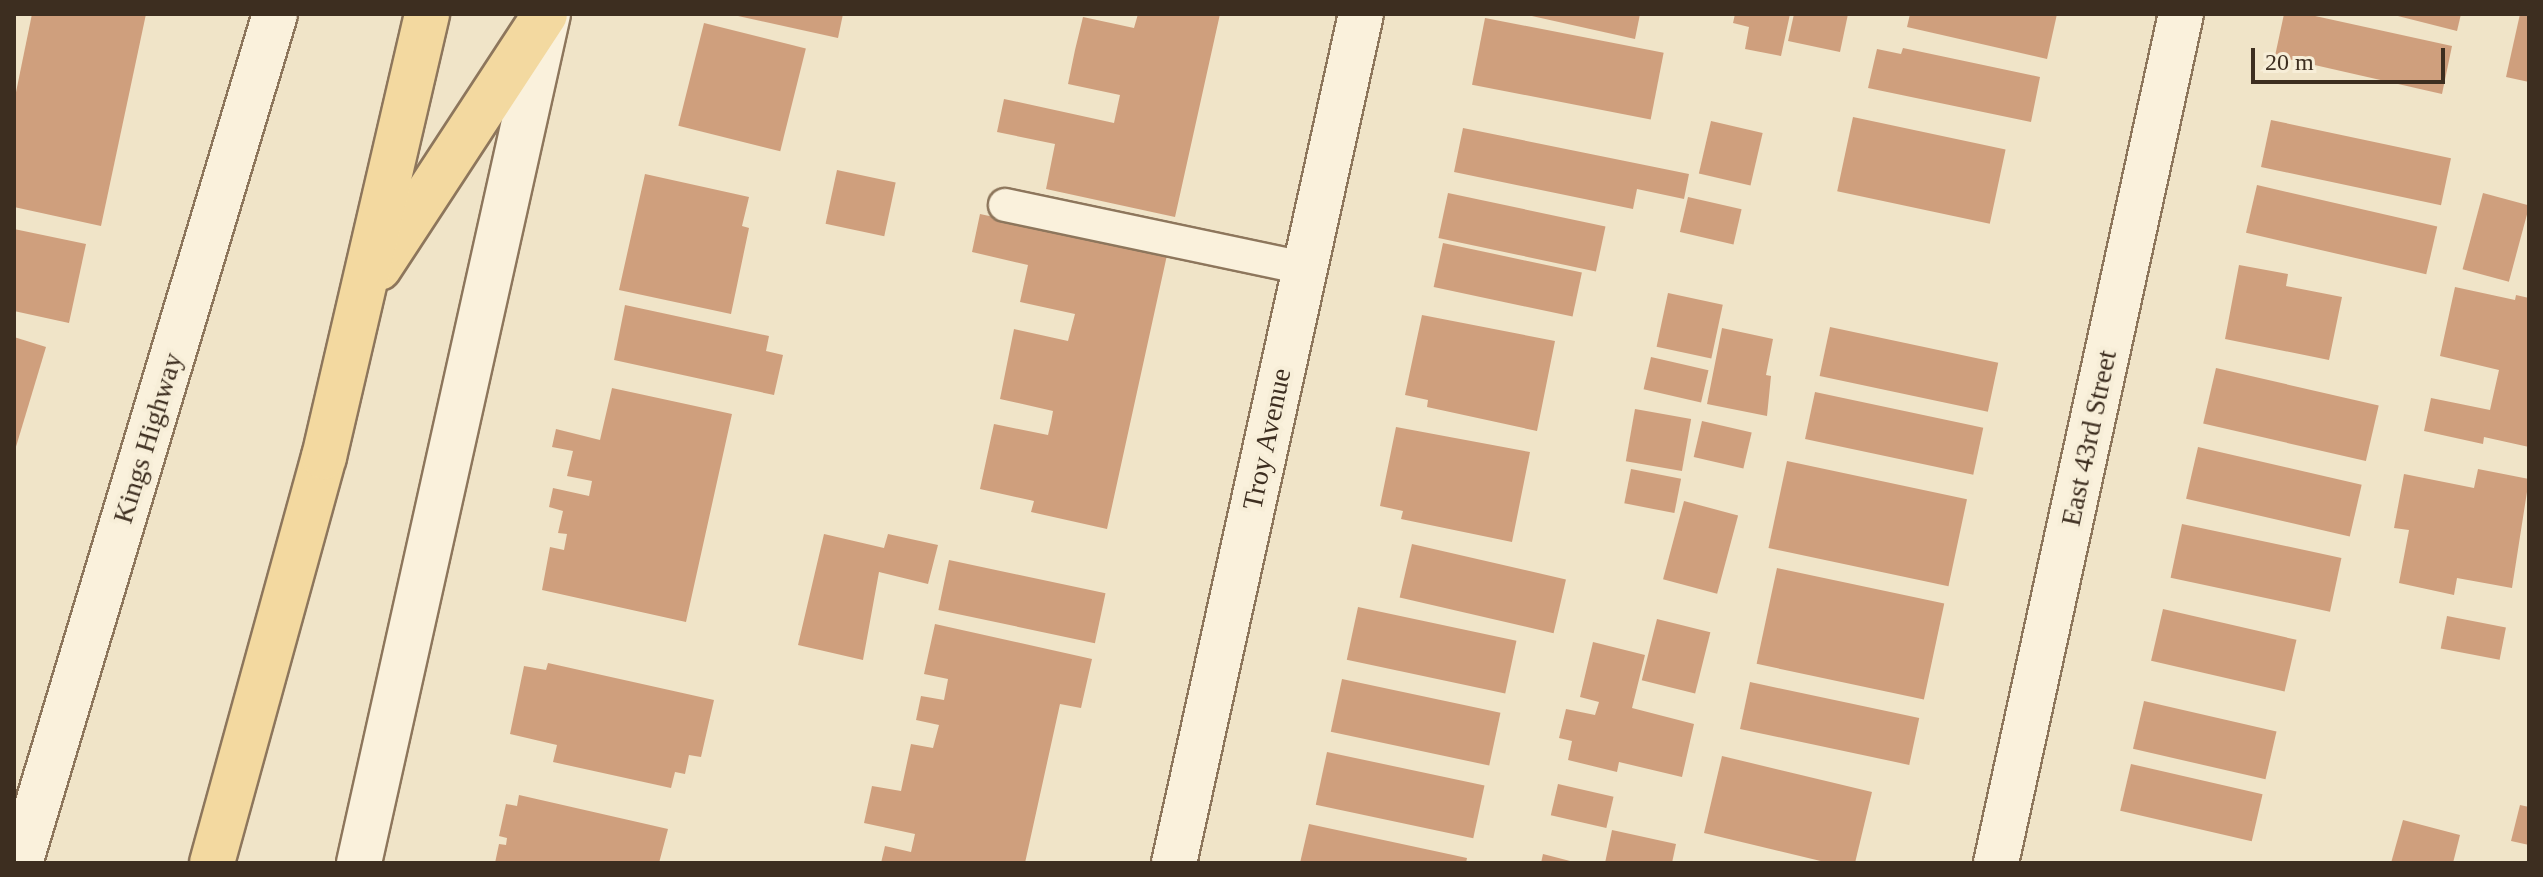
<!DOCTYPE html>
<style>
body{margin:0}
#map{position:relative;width:2543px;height:877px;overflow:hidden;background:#f0e4c8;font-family:Georgia,serif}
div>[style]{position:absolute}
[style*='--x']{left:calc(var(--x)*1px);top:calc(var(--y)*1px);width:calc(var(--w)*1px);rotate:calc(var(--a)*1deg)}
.building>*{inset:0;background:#cf9f7d;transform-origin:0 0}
.roads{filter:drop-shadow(2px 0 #8d765c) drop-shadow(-2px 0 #8d765c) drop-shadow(0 2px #8d765c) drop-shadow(0 -2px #8d765c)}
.service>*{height:32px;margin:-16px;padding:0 16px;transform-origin:16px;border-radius:16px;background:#faf1dc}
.minor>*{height:44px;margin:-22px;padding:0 22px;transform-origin:22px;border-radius:22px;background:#faf1dc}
.tertiary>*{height:44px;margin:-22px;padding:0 22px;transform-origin:22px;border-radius:22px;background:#faf1dc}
.primary>*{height:44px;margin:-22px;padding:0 22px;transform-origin:22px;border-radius:22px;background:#f3d9a0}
span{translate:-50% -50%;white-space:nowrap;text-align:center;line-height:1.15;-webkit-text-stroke:8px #f7eed8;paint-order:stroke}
.street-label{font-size:28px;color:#3d2e20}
.frame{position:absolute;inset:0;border:16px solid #3d2e20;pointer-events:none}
.scale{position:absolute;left:2251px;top:48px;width:194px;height:36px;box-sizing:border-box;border:4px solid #3d2e20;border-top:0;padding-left:10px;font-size:24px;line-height:28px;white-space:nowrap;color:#3d2e20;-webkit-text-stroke:6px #f7eed8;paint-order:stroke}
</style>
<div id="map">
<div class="building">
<div style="clip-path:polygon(32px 14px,146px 14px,101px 226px,14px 207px,14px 102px)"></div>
<div style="clip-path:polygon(729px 14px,843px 14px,838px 38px)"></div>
<div style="clip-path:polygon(1138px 14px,1220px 14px,1175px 217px,1046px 189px,1055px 144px,997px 132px,1004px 99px,1114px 123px,1120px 95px,1068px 84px,1075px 50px,1083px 17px,1134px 28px)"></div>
<div style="clip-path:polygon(1523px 14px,1640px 14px,1635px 39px)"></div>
<div style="clip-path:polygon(1735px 14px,1790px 14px,1781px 56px,1745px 49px,1749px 27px,1733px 23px)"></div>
<div style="clip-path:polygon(1794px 14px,1848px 14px,1840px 52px,1788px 41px)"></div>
<div style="clip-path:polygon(1910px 14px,2057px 14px,2047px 59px,1907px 27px)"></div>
<div style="clip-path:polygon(2284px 14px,2306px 14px,2452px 46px,2442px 94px,2275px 56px)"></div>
<div style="clip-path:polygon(2390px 14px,2461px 14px,2457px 31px)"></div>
<div style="clip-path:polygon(2520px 14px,2529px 14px,2529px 82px,2506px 77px)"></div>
<div style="left:1485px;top:18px;width:182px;height:68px;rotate:11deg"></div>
<div style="left:704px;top:23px;width:105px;height:106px;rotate:14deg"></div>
<div style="clip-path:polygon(1903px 48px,2040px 77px,2031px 122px,1868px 88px,1877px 49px,1901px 54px)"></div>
<div style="left:1853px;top:117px;width:156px;height:76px;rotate:12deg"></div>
<div style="left:2271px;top:120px;width:184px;height:48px;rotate:12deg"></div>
<div style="left:1711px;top:121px;width:53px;height:54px;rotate:13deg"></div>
<div style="clip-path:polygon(1463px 128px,1689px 174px,1684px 199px,1637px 189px,1633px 209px,1454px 172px)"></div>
<div style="left:837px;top:170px;width:60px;height:55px;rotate:12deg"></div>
<div style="clip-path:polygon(645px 174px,749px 197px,742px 226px,749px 228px,731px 314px,619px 290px)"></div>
<div style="left:2257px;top:185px;width:185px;height:49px;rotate:13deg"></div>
<div style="left:1448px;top:193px;width:161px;height:46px;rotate:12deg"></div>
<div style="left:2483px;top:193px;width:48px;height:79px;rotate:15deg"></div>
<div style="left:1688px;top:197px;width:55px;height:36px;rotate:13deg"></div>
<div style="clip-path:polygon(980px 214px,1167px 255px,1107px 529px,1031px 512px,1034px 501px,980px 489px,994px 424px,1048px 435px,1051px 422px,1053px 411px,1000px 399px,1014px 329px,1068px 341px,1075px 314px,1020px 302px,1028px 265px,972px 252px)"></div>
<div style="clip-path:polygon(14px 229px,86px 244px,69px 323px,14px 311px)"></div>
<div style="left:1443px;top:243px;width:142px;height:45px;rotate:12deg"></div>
<div style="clip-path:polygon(2239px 265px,2288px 274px,2286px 286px,2342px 297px,2329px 360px,2225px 339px)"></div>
<div style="clip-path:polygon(2455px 287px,2515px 300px,2516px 295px,2529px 298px,2529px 447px,2484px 437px,2483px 444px,2424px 431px,2431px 398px,2490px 410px,2499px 370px,2440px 356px)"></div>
<div style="left:1668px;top:293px;width:56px;height:55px;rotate:12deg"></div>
<div style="clip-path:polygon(625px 305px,769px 336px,766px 351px,783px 355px,774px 395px,614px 360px)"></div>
<div style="clip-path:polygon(1422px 315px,1555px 341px,1537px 431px,1427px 407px,1428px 400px,1405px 395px)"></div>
<div style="left:1830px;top:327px;width:172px;height:50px;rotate:12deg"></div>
<div style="clip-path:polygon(1722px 328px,1773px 339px,1766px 375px,1771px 376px,1767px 416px,1707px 404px)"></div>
<div style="clip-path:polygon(14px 337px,46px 347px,15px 450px,14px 450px)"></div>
<div style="left:1651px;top:357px;width:59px;height:33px;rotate:13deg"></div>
<div style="left:2216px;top:368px;width:167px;height:57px;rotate:13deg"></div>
<div style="clip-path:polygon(612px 388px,732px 414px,686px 622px,542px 590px,550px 547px,564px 550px,567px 534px,558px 533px,563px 511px,549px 507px,553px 488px,589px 496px,592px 481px,567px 476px,573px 451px,552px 447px,556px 429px,600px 440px)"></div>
<div style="left:1815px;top:392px;width:172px;height:48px;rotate:12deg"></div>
<div style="left:1635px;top:409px;width:57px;height:53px;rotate:10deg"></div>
<div style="left:1702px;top:421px;width:51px;height:37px;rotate:13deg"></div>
<div style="clip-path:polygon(1396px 427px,1530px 452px,1512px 542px,1401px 519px,1403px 511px,1380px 506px)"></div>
<div style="left:2198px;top:447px;width:168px;height:53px;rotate:13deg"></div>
<div style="left:1787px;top:461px;width:184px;height:89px;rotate:12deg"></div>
<div style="left:1631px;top:469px;width:51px;height:35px;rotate:11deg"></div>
<div style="clip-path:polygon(2478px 469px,2529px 479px,2512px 588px,2457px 578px,2454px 595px,2399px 583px,2409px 530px,2394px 528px,2404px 474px,2474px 488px)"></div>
<div style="left:1684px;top:501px;width:56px;height:81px;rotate:15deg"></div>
<div style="left:2182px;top:524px;width:163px;height:55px;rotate:12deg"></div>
<div style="clip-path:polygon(824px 534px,884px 548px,888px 534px,938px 545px,928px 584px,879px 572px,863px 660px,798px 645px)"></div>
<div style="left:1412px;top:544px;width:158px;height:55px;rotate:13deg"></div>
<div style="left:949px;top:560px;width:160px;height:51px;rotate:12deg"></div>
<div style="left:1777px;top:568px;width:171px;height:98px;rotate:12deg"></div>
<div style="left:1358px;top:607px;width:162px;height:54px;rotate:12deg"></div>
<div style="left:2163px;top:609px;width:137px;height:53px;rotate:13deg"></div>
<div style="left:2447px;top:616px;width:60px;height:33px;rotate:11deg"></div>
<div style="left:1657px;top:619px;width:55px;height:63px;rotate:14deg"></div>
<div style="clip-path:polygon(935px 624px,1092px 659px,1081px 708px,1060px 704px,1025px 863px,881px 863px,885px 846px,911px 852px,915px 834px,864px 823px,872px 786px,901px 791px,911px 744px,933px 748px,939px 725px,916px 720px,921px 696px,944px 700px,948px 679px,924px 674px)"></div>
<div style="clip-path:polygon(1593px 642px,1645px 655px,1632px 708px,1694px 724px,1682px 777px,1619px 762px,1617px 772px,1568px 760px,1572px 741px,1559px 738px,1566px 709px,1595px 715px,1599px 702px,1580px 697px)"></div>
<div style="clip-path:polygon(548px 663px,714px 700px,701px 757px,689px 755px,685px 774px,675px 772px,671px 788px,553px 762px,557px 745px,510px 734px,524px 666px,546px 670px)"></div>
<div style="left:1342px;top:679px;width:162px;height:54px;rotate:12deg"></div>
<div style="left:1750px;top:682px;width:173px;height:48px;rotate:12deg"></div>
<div style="left:2144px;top:701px;width:136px;height:49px;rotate:13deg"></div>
<div style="left:1327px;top:752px;width:161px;height:54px;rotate:12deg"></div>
<div style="clip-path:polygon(1722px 756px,1872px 792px,1855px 863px,1829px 863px,1704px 833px)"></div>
<div style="left:2131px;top:764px;width:135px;height:48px;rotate:13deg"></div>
<div style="left:1558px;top:784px;width:57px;height:32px;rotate:13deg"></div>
<div style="clip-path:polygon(519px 795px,668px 829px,659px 863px,495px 863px,499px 844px,506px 845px,507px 838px,499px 836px,506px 804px,517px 806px)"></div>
<div style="clip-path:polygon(2520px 805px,2529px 807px,2529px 845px,2511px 841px)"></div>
<div style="clip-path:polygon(2403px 820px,2460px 835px,2453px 863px,2391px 863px)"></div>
<div style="clip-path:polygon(1309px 824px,1467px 858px,1466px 863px,1300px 863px)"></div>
<div style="clip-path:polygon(1612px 830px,1676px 844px,1672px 863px,1605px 863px)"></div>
<div style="clip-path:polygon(1543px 854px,1574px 862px,1574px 863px,1541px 863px)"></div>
</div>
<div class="roads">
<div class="service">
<div style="--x:1005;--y:205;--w:307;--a:11.9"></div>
</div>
<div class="minor">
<div style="--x:1174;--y:863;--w:869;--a:-77.58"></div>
<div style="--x:1996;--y:863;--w:869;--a:-77.71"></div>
</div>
<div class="tertiary">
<div style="--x:20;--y:863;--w:886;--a:-73.28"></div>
<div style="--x:359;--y:863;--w:870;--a:-77.45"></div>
</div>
<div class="primary">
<div style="--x:379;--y:268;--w:303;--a:-56.8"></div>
<div style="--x:212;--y:863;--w:421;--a:-74.6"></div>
<div style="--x:324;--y:457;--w:455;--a:-76.9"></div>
</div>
</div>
<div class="street-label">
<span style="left:148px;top:438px;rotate:-73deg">Kings Highway</span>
<span style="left:2089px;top:438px;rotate:-78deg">East 43rd Street</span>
<span style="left:1267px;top:439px;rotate:-78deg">Troy Avenue</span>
</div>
<div class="frame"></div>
<div class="scale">20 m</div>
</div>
